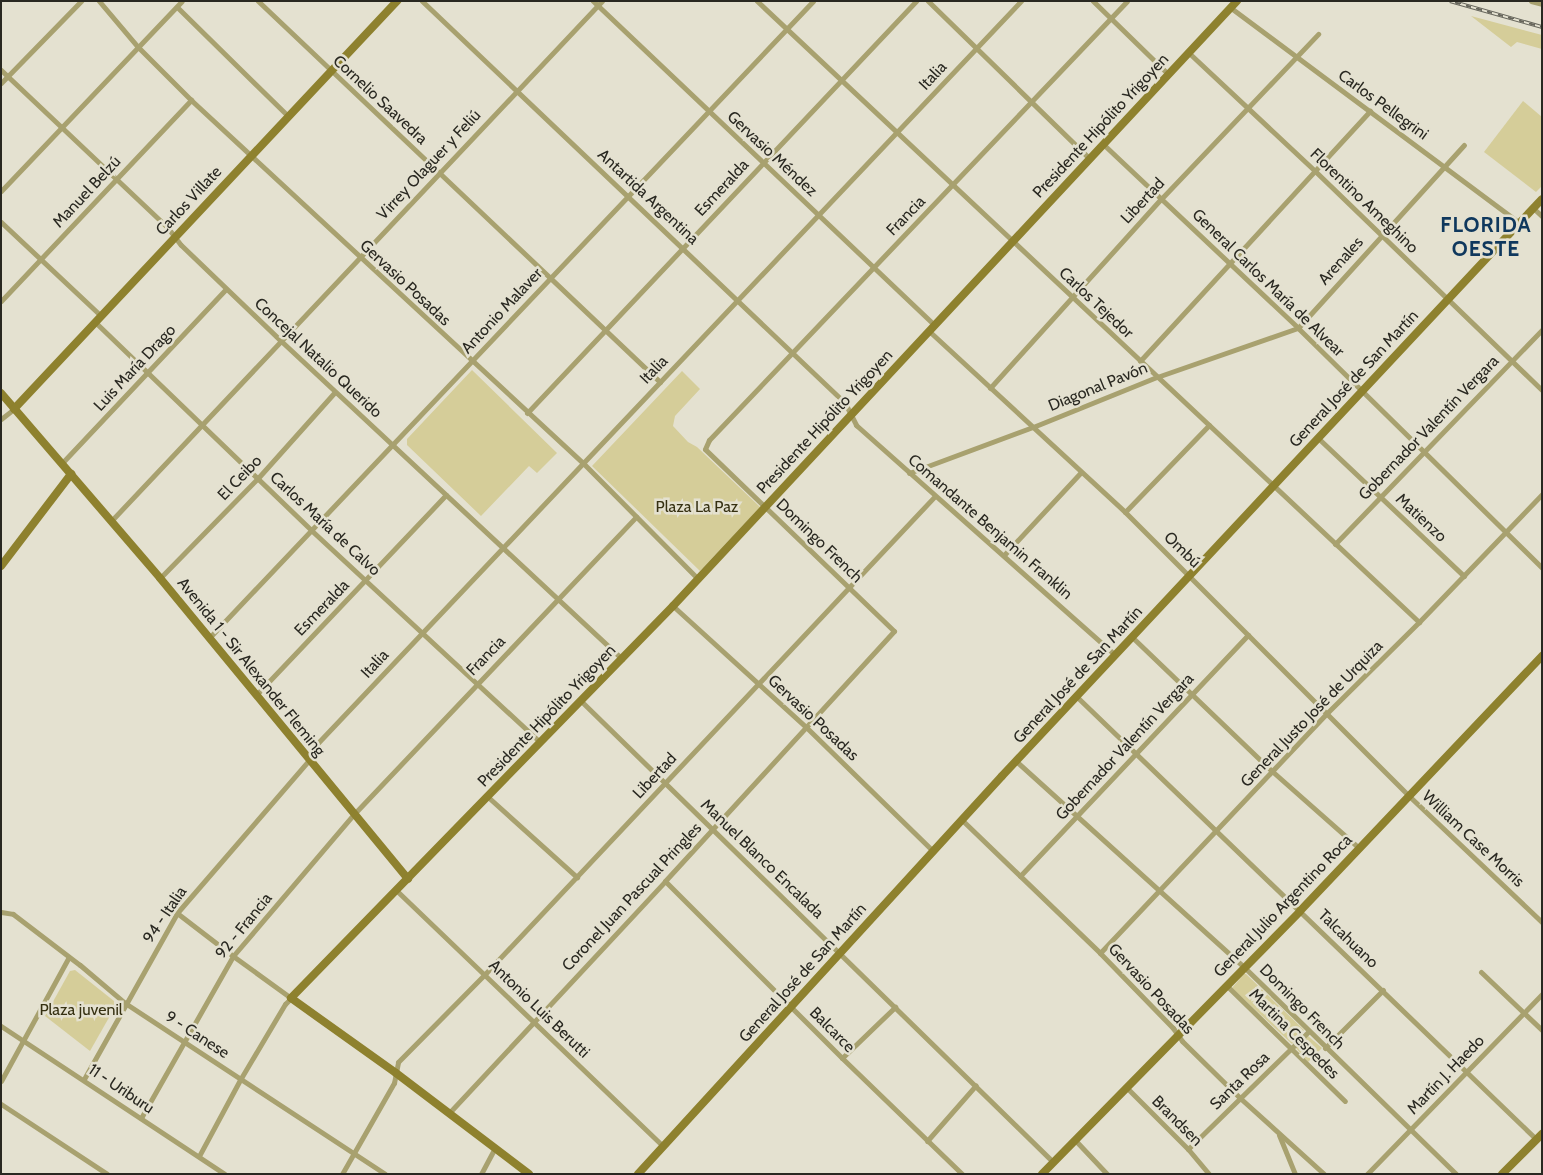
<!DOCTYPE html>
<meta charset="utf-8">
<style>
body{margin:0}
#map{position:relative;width:1543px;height:1175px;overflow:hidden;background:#e4e1d0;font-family:Cabin,sans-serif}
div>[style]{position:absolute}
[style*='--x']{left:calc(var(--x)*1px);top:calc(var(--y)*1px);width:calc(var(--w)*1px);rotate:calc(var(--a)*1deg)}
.green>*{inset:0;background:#d5cd99}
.street>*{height:5px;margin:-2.5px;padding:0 2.5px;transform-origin:2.5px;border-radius:2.5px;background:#a8a16f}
.secondary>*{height:8px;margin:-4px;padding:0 4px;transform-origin:4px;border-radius:4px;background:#8e812e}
.rail>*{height:4px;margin-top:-2px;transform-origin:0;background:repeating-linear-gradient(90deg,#e4e1d0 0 5.5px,#66655b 0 11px);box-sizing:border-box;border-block:1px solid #66655b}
span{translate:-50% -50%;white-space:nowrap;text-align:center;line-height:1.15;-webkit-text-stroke:5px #e4e1d0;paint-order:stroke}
.street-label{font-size:16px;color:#292821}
.park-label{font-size:16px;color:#353011}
.district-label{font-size:21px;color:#0f385d;font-weight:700;letter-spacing:1px}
.frame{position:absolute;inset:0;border:2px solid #292821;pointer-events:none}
</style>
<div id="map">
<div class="green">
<div style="clip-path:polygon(1471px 16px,1542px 35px,1542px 49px,1517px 42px,1511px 47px)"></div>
<div style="clip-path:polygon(1523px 101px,1542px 117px,1542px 186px,1536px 192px,1484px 152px)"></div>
<div style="clip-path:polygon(472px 370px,557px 453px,537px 473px,529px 466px,481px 516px,407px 445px,407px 439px)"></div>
<div style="clip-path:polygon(682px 371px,700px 389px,675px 416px,673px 426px,688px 442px,697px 447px,760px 507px,700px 571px,592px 466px)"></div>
<div style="clip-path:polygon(75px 970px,114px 1001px,115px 1007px,90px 1051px,45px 1016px,70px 971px)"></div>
<div style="clip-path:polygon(1244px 974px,1246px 974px,1304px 1030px,1292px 1044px,1232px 988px)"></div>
<div style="clip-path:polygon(1307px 1035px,1322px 1048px,1308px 1062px,1295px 1047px)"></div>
</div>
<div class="street">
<div style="--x:99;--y:1;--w:60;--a:49.7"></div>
<div style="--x:138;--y:47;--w:75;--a:45"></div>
<div style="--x:191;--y:100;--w:534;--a:42.8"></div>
<div style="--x:583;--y:463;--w:163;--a:45.2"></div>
<div style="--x:258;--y:1;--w:554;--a:43.46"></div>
<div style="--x:422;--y:1;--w:584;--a:43.54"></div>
<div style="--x:845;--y:403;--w:25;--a:63"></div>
<div style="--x:856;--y:425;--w:346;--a:41.6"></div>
<div style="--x:593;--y:1;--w:471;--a:43.5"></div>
<div style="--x:757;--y:1;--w:908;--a:43.17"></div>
<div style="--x:928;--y:1;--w:225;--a:44.3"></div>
<div style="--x:1093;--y:1;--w:105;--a:44.2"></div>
<div style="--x:1531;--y:1;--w:11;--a:15"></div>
<div style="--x:177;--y:7;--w:156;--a:44.5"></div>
<div style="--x:1231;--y:8;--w:359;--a:36.7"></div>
<div style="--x:1189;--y:53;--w:173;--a:43.1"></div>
<div style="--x:1315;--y:171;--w:315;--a:44"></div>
<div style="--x:1;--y:70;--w:230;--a:43.4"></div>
<div style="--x:168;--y:228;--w:21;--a:53"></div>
<div style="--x:181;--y:245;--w:137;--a:43.8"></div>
<div style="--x:280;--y:340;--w:468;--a:43"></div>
<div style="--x:1;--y:83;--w:115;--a:-45.7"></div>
<div style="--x:1103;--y:144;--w:268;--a:43.3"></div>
<div style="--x:1298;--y:328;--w:342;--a:44.5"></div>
<div style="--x:1;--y:191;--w:262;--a:-46.4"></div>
<div style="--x:1533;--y:208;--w:12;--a:42"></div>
<div style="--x:1;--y:222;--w:137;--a:43.2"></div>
<div style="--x:1;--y:301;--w:277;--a:-46.6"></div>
<div style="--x:95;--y:322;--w:300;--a:43.9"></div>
<div style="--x:311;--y:530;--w:312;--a:42.8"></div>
<div style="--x:929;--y:331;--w:267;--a:42.7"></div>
<div style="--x:1125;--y:512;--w:400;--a:45"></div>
<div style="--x:1408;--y:795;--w:185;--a:43.5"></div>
<div style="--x:1140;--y:361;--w:340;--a:-47.4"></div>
<div style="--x:990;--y:388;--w:255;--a:-47.9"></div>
<div style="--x:1161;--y:199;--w:228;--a:-46.4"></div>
<div style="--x:527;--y:413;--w:567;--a:-46.64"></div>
<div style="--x:1;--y:419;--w:16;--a:-38"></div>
<div style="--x:1318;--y:438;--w:201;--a:43.4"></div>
<div style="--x:62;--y:463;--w:239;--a:-46.7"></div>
<div style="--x:909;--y:473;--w:132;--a:-20.4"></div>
<div style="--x:1033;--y:427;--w:134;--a:-22"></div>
<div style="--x:1157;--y:377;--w:149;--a:-19.2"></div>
<div style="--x:1298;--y:328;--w:247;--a:-47.8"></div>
<div style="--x:1125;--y:512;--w:121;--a:-46"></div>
<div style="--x:112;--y:520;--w:714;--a:-46.65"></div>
<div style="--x:1335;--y:544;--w:298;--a:-46"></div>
<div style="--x:1004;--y:555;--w:113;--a:-47.1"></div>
<div style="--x:160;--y:578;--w:140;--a:-45.6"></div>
<div style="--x:258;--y:478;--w:115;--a:-48.2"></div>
<div style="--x:673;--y:606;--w:181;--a:42.3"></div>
<div style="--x:807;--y:728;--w:176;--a:44.3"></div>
<div style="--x:1132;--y:637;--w:195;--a:43.8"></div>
<div style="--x:1273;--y:772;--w:115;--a:41.5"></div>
<div style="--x:209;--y:638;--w:878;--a:-46.52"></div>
<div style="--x:256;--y:695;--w:276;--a:-46.5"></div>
<div style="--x:1076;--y:696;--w:639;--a:43.92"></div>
<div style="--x:581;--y:701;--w:660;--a:44.32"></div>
<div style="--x:1016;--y:761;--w:307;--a:42.1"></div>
<div style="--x:1244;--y:967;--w:296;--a:44.3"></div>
<div style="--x:488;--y:797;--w:120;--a:42"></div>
<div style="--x:962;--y:820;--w:192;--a:43.9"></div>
<div style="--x:1100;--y:953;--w:105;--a:45.8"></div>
<div style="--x:1173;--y:1028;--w:16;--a:55"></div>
<div style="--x:1182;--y:1041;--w:81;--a:44.5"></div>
<div style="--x:1240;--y:1098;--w:113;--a:42.1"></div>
<div style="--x:1020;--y:876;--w:332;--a:-46.6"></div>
<div style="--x:665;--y:881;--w:250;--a:45"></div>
<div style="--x:842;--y:1058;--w:167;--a:44"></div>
<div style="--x:397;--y:891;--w:368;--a:43.8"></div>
<div style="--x:1;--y:912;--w:12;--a:9"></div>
<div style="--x:13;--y:914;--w:84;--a:37.3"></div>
<div style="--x:80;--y:965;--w:59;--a:40.2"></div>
<div style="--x:125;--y:1003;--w:311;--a:33.3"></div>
<div style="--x:177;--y:913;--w:71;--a:37.5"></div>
<div style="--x:233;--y:956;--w:72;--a:35.9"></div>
<div style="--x:291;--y:998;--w:8;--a:135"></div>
<div style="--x:285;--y:1004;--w:86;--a:120.7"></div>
<div style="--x:241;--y:1078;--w:89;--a:118.3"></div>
<div style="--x:1100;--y:953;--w:330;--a:-46.6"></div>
<div style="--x:1327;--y:713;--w:129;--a:-44.7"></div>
<div style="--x:1419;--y:622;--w:178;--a:-46.1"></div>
<div style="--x:1481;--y:972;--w:84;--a:43.6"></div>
<div style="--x:1226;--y:985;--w:166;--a:44.3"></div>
<div style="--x:1;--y:1026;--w:268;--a:33.5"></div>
<div style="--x:1325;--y:1048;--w:82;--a:-45"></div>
<div style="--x:842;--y:1058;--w:74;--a:-43.9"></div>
<div style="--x:84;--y:1079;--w:190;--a:-60.7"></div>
<div style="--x:177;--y:913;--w:203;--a:-49.2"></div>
<div style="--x:310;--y:759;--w:13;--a:-72"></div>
<div style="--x:314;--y:747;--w:1028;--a:-46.54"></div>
<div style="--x:1;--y:1081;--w:141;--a:-61.3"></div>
<div style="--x:1126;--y:1087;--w:88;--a:45"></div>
<div style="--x:1188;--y:1149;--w:33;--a:50"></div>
<div style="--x:1;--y:1104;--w:127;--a:33.4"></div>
<div style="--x:449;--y:1113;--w:317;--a:-47"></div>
<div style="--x:665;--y:881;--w:339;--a:-47.5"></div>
<div style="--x:894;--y:631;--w:262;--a:-136.1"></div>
<div style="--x:705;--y:449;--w:10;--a:-66"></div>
<div style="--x:709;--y:440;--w:606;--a:-46.4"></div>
<div style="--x:141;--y:1118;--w:186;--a:-60.4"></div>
<div style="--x:233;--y:956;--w:187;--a:-49.6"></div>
<div style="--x:354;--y:814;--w:410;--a:-46.5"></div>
<div style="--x:1279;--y:1135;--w:42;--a:67.7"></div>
<div style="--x:1075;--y:1140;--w:47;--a:46.7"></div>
<div style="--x:927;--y:1141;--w:74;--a:-48.8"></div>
<div style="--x:1188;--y:1149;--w:168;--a:-44.3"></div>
<div style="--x:342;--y:1174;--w:105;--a:-60.3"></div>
<div style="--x:394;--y:1083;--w:21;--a:-79"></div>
<div style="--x:398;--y:1062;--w:124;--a:-45.3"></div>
<div style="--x:485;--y:974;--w:656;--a:-46.73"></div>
<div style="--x:481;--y:1174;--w:30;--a:-62"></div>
<div style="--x:1367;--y:1174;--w:251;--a:-45.8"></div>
</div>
<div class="secondary">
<div style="--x:1;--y:393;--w:244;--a:49.3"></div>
<div style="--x:160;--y:578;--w:390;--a:50.5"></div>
<div style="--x:14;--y:409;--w:560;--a:-46.81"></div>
<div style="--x:1;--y:566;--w:116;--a:-52.7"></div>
<div style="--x:529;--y:1174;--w:167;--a:-142.8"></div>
<div style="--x:396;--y:1073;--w:129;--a:-144.5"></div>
<div style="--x:291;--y:998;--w:547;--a:-45.74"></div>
<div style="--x:673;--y:606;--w:827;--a:-47.01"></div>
<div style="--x:638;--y:1174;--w:539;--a:-47.55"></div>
<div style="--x:1002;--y:776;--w:790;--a:-46.9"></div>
<div style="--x:1042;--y:1174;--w:368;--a:-45.5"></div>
<div style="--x:1300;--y:911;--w:352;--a:-46.5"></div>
<div style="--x:1502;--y:1174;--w:57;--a:-45"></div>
</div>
<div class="rail">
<div style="--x:1450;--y:1;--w:96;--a:15.8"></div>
</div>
<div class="street-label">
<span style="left:933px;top:76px;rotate:-47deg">Italia</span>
<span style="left:380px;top:100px;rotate:43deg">Cornelio Saavedra</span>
<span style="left:1383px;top:105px;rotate:36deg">Carlos Pellegrini</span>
<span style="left:1101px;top:126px;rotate:-47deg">Presidente Hipólito Yrigoyen</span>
<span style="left:772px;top:154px;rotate:43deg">Gervasio Méndez</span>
<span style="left:429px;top:165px;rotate:-47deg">Virrey Olaguer y Feliú</span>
<span style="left:722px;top:188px;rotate:-47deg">Esmeralda</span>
<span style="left:87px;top:192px;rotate:-47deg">Manuel Belzú</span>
<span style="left:648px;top:197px;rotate:43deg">Antartida Argentina</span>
<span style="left:189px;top:201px;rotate:-47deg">Carlos Villate</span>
<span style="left:1143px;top:201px;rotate:-47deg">Libertad</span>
<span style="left:1364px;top:201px;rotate:44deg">Florentino Ameghino</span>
<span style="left:906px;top:216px;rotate:-46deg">Francia</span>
<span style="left:1341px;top:261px;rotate:-48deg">Arenales</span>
<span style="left:405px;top:283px;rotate:43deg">Gervasio Posadas</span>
<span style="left:1268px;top:283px;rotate:44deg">General Carlos María de Alvear</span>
<span style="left:1096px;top:303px;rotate:43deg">Carlos Tejedor</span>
<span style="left:502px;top:311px;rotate:-47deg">Antonio Malaver</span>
<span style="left:318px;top:358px;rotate:43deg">Concejal Natalio Querido</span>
<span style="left:135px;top:368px;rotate:-47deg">Luis María Drago</span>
<span style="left:654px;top:370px;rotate:-46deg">Italia</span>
<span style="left:1354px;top:379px;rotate:-47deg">General José de San Martín</span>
<span style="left:1098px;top:387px;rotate:-22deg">Diagonal Pavón</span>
<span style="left:825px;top:422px;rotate:-47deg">Presidente Hipólito Yrigoyen</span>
<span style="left:1429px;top:428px;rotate:-46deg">Gobernador Valentín Vergara</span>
<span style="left:240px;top:478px;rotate:-46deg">El Ceibo</span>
<span style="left:1421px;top:518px;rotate:43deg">Matienzo</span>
<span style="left:325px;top:524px;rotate:43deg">Carlos María de Calvo</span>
<span style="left:990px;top:527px;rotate:41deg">Comandante Benjamin Franklin</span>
<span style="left:819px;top:541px;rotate:44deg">Domingo French</span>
<span style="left:1182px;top:550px;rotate:44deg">Ombú</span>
<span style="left:322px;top:608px;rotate:-46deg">Esmeralda</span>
<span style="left:486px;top:656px;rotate:-46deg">Francia</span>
<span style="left:375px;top:664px;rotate:-47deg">Italia</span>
<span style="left:251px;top:667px;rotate:51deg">Avenida 1 - Sir Alexander Fleming</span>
<span style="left:1078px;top:675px;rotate:-47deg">General José de San Martín</span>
<span style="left:1312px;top:714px;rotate:-46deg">General Justo José de Urquiza</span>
<span style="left:547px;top:716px;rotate:-46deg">Presidente Hipólito Yrigoyen</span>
<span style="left:813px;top:718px;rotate:43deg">Gervasio Posadas</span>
<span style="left:1125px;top:747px;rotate:-47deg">Gobernador Valentín Vergara</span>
<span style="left:655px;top:776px;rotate:-47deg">Libertad</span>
<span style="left:1473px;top:839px;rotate:43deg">William Case Morris</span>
<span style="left:762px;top:859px;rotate:44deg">Manuel Blanco Encalada</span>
<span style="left:632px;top:897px;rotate:-47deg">Coronel Juan Pascual Pringles</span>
<span style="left:1283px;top:906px;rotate:-46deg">General Julio Argentino Roca</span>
<span style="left:165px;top:915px;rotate:-56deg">94 - Italia</span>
<span style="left:244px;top:926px;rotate:-51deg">92 - Francia</span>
<span style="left:1348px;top:939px;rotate:44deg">Talcahuano</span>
<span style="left:803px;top:973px;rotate:-48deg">General José de San Martín</span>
<span style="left:1151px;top:989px;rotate:47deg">Gervasio Posadas</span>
<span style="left:1302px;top:1007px;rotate:45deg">Domingo French</span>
<span style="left:539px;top:1009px;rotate:44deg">Antonio Luis Berutti</span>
<span style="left:832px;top:1030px;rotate:45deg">Balcarce</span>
<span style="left:1294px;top:1034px;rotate:45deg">Martina Cespedes</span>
<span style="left:197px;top:1035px;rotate:33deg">9 - Canese</span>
<span style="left:1446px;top:1075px;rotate:-46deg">Martín J. Haedo</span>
<span style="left:1240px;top:1081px;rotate:-44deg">Santa Rosa</span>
<span style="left:121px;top:1089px;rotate:34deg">11 - Uriburu</span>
<span style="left:1177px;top:1121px;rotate:45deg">Brandsen</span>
</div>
<div class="park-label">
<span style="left:697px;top:507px">Plaza La Paz</span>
<span style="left:81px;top:1010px">Plaza juvenil</span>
</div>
<div class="district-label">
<span style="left:1486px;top:237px">FLORIDA<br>OESTE</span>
</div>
<div class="frame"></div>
</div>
